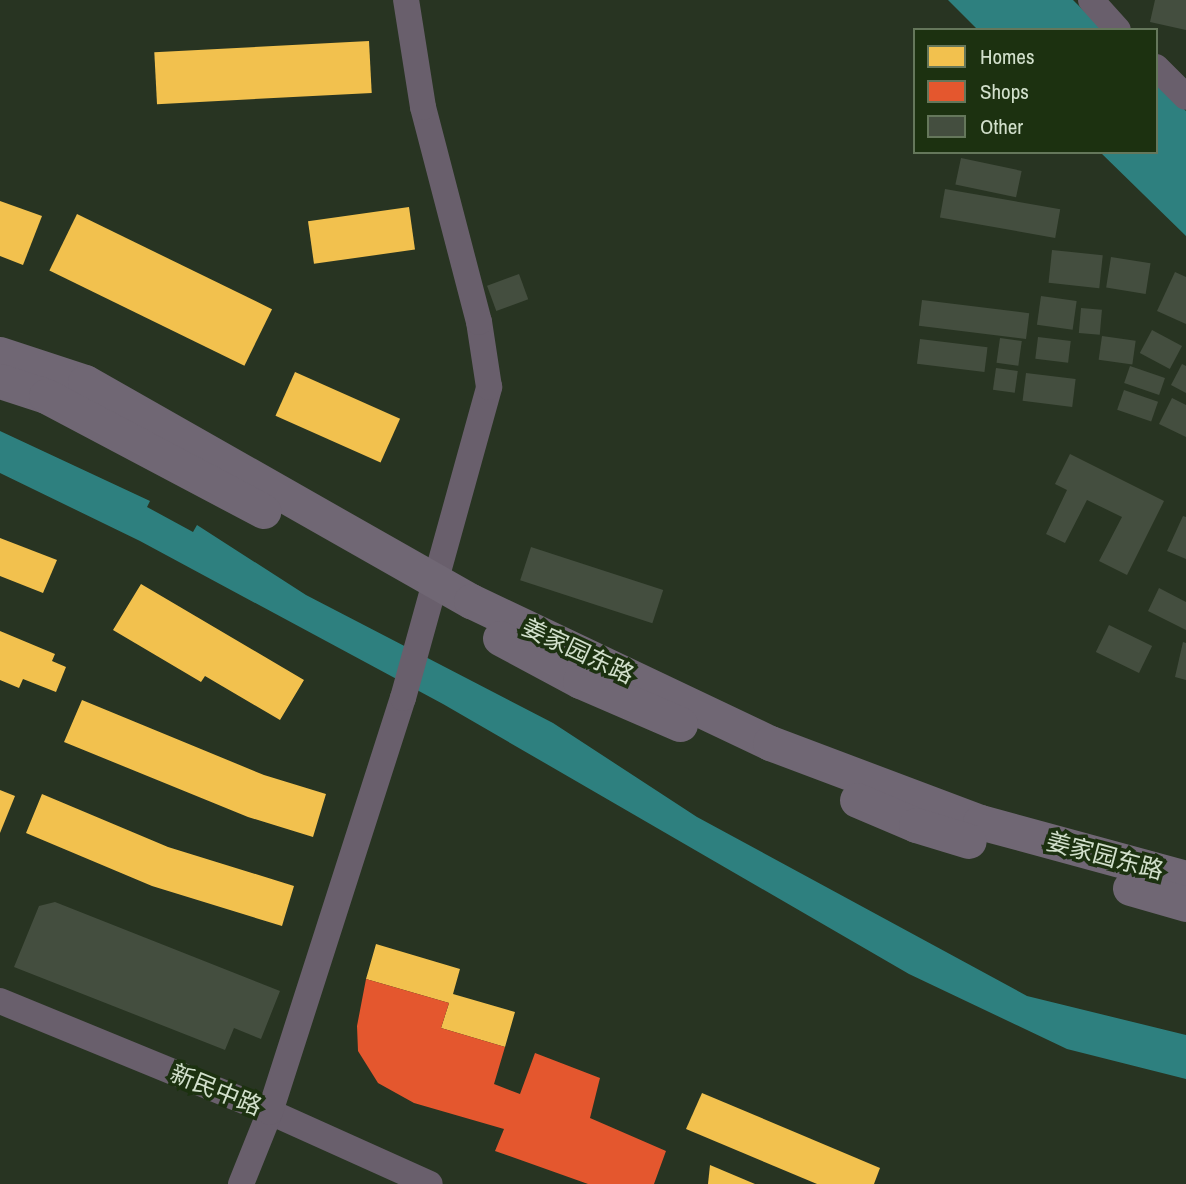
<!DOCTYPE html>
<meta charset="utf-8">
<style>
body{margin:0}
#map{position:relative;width:1186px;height:1184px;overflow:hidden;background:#283422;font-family:"Archivo Narrow","Noto Sans SC",sans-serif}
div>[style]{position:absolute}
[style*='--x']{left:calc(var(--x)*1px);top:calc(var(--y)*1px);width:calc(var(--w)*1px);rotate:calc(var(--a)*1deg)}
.water>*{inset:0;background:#2e807f}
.homes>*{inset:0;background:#f2c14e;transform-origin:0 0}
.shops>*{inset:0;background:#e4572e}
.building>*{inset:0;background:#444e3f;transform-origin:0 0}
.minor>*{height:26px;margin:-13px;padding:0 13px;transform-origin:13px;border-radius:13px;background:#695f6c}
.major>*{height:35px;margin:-17.5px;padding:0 17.5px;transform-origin:17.5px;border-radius:17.5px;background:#706774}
span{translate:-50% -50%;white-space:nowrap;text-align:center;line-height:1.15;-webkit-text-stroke:7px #1c3110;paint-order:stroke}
.street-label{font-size:24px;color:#d2e0cc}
.legend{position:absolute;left:913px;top:28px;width:245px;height:126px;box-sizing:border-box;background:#1c3110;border:2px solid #65775b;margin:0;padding:9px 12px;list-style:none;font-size:21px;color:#d2e0cc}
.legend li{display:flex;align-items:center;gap:14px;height:35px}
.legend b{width:35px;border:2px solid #65775b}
</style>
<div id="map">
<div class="water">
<div style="clip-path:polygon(948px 0,1073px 0,1103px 30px,978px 30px)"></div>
<div style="clip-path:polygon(1156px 82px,1186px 111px,1186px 236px,1100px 152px,1156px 152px)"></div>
<div style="clip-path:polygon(0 431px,150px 501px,147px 507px,193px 532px,197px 525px,306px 595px,553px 723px,697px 817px,1027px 996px,1186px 1035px,1186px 1079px,1067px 1049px,909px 974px,443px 704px,140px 541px,0 473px)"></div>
</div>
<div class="homes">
<div style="left:369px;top:41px;width:52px;height:215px;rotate:87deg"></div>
<div style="clip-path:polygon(0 201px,42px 216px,23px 265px,0 256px)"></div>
<div style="left:409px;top:207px;width:43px;height:102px;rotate:82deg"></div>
<div style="left:77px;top:214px;width:217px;height:63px;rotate:26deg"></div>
<div style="left:295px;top:372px;width:115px;height:48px;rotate:24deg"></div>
<div style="clip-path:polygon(0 538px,57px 560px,43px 593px,0 576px)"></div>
<div style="clip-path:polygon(141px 584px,304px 680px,280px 720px,205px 676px,201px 682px,113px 630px)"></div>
<div style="clip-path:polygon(0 631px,55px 654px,52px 661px,66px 667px,56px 692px,23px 679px,19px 688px,0 680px)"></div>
<div style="clip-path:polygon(82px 700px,264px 775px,326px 794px,313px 837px,248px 817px,64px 742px)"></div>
<div style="clip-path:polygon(0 790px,15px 796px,0 833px)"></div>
<div style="clip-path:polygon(42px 794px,168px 847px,294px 886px,282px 926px,152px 886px,26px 833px)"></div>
<div style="clip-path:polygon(376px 944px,460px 969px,453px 994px,515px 1012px,505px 1047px,441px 1028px,449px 1003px,366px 979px)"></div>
<div style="clip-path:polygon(702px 1093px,880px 1168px,874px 1184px,817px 1184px,686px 1129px)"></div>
<div style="clip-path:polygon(710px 1165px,755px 1184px,708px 1184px)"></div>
</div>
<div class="shops">
<div style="clip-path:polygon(366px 979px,449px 1003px,441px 1028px,505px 1047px,494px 1084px,520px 1094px,535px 1053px,600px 1078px,590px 1118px,666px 1151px,654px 1184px,588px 1184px,495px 1151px,504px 1129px,414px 1103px,378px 1083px,358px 1051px,357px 1026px)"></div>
</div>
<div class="building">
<div style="clip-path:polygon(1155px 0,1186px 0,1186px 30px,1150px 22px)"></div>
<div style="left:961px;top:158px;width:62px;height:27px;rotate:12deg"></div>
<div style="left:945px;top:189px;width:117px;height:29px;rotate:10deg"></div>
<div style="left:1052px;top:250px;width:51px;height:33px;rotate:6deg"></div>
<div style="left:1111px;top:257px;width:40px;height:31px;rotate:9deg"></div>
<div style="clip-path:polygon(1175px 272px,1186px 277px,1186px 324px,1157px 311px)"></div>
<div style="left:519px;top:274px;width:27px;height:34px;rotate:70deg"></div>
<div style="left:1041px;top:296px;width:36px;height:29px;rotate:8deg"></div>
<div style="left:922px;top:300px;width:108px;height:26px;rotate:7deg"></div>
<div style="left:1081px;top:308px;width:21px;height:25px;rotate:5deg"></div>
<div style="left:1152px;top:330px;width:34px;height:26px;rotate:28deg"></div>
<div style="left:1102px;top:336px;width:34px;height:24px;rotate:8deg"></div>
<div style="left:1038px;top:337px;width:33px;height:22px;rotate:7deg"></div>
<div style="left:1000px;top:338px;width:22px;height:25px;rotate:8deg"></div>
<div style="left:920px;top:339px;width:68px;height:25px;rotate:7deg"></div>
<div style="clip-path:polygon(1182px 364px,1186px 366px,1186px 393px,1171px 385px)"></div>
<div style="left:1130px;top:366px;width:37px;height:18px;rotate:19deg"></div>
<div style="left:996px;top:368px;width:22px;height:22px;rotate:8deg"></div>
<div style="left:1026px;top:373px;width:50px;height:28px;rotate:7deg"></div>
<div style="left:1124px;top:390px;width:36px;height:21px;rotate:19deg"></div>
<div style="clip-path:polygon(1172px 398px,1186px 405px,1186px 437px,1159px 424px)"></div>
<div style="clip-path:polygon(1070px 454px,1164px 501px,1127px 575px,1099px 561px,1122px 517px,1087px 500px,1065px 543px,1046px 534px,1067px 490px,1055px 484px)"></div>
<div style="clip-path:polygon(1183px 516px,1186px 517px,1186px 559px,1167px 551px)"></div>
<div style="left:531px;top:547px;width:139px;height:35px;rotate:18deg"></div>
<div style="clip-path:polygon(1159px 588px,1186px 602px,1186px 630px,1148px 611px)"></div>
<div style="left:1109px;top:625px;width:48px;height:30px;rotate:26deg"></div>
<div style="clip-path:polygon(1183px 642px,1186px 643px,1186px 680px,1175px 677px)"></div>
<div style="clip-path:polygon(55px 902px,280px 991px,261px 1039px,234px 1028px,225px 1050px,14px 967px,39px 906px)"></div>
</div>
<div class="minor">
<div style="--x:1091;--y:0;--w:40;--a:48"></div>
<div style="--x:1156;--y:67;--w:42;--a:45"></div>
<div style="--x:0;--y:1001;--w:292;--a:22.3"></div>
<div style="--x:270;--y:1112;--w:175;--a:24.2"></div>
<div style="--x:241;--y:1184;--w:78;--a:-68.1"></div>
<div style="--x:270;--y:1112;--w:435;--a:-72.2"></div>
<div style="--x:403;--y:698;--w:323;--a:-74.5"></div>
<div style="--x:489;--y:387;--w:66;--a:-98.7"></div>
<div style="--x:479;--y:322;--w:222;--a:-104.6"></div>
<div style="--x:423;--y:107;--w:108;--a:-99"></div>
</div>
<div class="major">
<div style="--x:0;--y:354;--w:89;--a:18.2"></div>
<div style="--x:85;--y:382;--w:444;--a:29.6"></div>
<div style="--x:471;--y:601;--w:331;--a:25.4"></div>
<div style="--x:770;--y:743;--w:224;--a:20.6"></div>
<div style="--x:980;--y:822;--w:213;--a:15.2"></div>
<div style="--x:0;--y:381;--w:48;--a:18.1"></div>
<div style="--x:46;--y:396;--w:246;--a:27.9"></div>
<div style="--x:500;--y:638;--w:91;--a:28.3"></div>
<div style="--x:580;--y:681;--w:109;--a:23.3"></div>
<div style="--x:857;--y:800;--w:64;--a:23"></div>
<div style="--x:916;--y:825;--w:55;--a:16.8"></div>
<div style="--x:1130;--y:888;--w:58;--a:15.9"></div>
</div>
<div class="street-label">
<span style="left:578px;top:651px;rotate:25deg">姜家园东路</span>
<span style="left:1105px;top:856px;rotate:15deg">姜家园东路</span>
<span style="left:216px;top:1090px;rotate:22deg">新民中路</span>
</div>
<ul class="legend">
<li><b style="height:19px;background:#f2c14e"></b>Homes</li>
<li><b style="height:19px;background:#e4572e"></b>Shops</li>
<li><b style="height:19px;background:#444e3f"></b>Other</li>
</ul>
</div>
